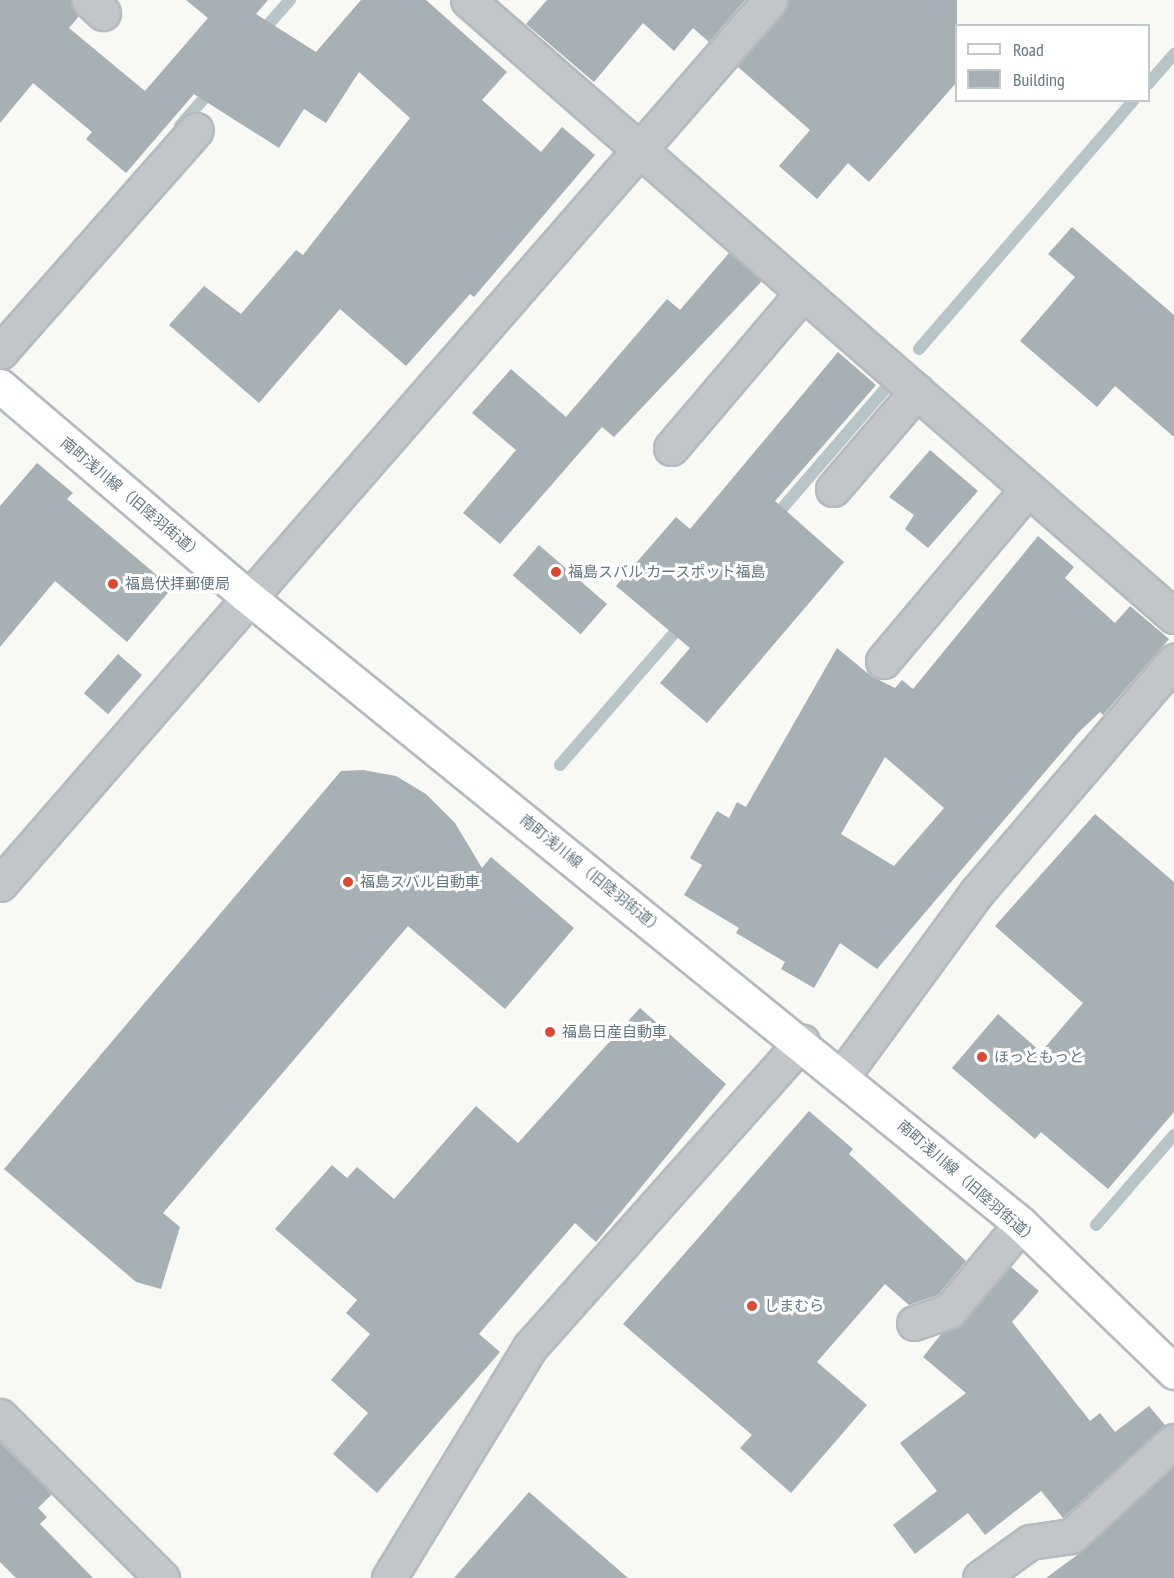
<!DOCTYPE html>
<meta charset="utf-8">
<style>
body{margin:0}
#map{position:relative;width:1174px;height:1578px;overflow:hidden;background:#f8f8f5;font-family:"PT Sans Narrow","Noto Sans JP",sans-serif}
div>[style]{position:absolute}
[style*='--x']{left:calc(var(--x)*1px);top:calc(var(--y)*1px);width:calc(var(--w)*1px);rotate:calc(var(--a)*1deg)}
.stream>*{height:12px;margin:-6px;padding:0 6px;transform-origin:6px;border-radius:6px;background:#b7c4c8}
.building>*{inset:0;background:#a6b0b5;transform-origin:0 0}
.roads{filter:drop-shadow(2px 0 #b4babe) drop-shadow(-2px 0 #b4babe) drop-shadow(0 2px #b4babe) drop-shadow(0 -2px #b4babe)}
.street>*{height:33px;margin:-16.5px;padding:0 16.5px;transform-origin:16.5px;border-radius:16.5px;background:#c2c6c9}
.secondary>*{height:33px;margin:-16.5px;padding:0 16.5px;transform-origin:16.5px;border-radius:16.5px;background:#fff}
.dots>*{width:16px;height:16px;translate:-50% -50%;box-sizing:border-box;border:3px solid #fff;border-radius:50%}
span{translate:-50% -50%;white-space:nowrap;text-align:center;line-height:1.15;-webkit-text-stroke:6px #fff;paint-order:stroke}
.street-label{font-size:15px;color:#64767f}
.poi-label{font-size:15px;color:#64767f}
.left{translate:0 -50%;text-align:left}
.legend{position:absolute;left:955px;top:24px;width:195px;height:78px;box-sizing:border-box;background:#fff;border:2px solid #c1c8cc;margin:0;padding:8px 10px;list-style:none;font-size:18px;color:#64767f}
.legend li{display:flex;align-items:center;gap:12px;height:30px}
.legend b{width:30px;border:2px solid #c1c8cc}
</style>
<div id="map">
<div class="stream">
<div style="--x:259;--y:35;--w:47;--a:-48.5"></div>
<div style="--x:1148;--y:84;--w:40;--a:-49"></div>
<div style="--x:180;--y:126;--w:49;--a:-49.1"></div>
<div style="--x:919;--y:349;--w:329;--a:-49.2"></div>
<div style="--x:773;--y:519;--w:176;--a:-49.2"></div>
<div style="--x:560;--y:765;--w:188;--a:-49.1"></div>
<div style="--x:1096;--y:1225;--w:119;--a:-49.1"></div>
</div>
<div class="building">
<div style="clip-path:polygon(0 0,71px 0,79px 16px,69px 28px,145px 91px,208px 18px,186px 0,268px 0,256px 14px,316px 52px,361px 0,426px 0,507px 72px,482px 100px,541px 152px,562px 127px,595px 155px,474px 297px,470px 294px,406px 366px,340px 309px,259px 403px,169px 325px,204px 286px,241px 314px,296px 250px,303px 255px,410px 118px,359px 72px,326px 123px,304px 109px,279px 148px,194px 94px,126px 173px,86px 139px,92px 132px,33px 83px,0 123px)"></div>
<div style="clip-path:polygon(547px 0,745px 0,709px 42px,693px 28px,674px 51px,643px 23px,594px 82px,526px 24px)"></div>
<div style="clip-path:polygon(788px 0,957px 0,957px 82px,869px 182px,848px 163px,817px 199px,779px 166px,810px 130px,737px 66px,784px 12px)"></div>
<div style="clip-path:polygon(1072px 227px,1174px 315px,1174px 437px,1115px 386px,1097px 407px,1020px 341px,1075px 277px,1048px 254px)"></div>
<div style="clip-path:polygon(729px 253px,762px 281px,614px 437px,602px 427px,500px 544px,463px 513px,516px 450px,472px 413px,511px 369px,566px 417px,667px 299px,680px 310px)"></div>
<div style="clip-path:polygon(838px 352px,876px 385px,775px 501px,844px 562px,707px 723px,660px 683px,690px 648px,616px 586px,676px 517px,690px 529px)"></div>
<div style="clip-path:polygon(930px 450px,978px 491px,928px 548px,905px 529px,914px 515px,889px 497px)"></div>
<div style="clip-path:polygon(37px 463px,73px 493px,67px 499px,172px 588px,127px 642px,55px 581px,0 647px,0 506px)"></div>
<div style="clip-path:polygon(evenodd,1038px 536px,1074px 567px,1065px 578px,1115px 623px,1130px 606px,1169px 639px,1103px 715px,1100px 712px,1079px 732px,877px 969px,840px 943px,814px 988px,781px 969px,785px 962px,736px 933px,739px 928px,684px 895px,702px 865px,690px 858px,717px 811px,729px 818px,737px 802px,746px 807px,837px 648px,871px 676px,895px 688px,902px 680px,913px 689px,1038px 536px,885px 757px,944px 808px,894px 866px,841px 834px,885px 757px)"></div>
<div style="left:539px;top:545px;width:90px;height:40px;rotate:41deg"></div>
<div style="left:118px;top:654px;width:32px;height:52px;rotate:41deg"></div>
<div style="clip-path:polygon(363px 770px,396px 776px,426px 794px,455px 823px,482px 868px,491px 857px,574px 928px,505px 1009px,408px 926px,163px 1213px,180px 1227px,161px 1289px,136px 1282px,4px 1169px,341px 771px)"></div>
<div style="clip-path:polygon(1095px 814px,1174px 882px,1174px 1112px,1108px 1189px,1041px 1132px,1035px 1139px,952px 1068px,998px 1014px,1041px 1052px,1083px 1003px,995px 926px)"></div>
<div style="clip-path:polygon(640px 1008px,726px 1084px,596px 1242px,575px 1223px,479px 1334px,500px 1352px,377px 1493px,333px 1454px,368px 1413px,331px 1380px,370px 1334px,346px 1313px,357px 1300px,275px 1229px,332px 1165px,347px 1178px,357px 1167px,394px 1199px,476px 1106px,518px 1143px)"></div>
<div style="clip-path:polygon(809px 1111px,853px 1149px,849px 1154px,966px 1261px,938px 1295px,909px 1305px,885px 1284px,817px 1362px,867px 1405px,791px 1493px,740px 1448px,752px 1435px,623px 1324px)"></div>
<div style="clip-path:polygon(1011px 1267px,1039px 1291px,1012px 1322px,1090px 1421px,1100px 1413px,1115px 1432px,1149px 1406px,1165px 1425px,1063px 1518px,1041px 1491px,985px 1535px,968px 1513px,915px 1554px,893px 1525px,937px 1491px,900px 1443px,966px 1393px,923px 1357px,942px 1333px,963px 1323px)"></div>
<div style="clip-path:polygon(0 1443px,52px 1494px,38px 1508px,47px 1517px,40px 1524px,93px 1578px,16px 1578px,0 1562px)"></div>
<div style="clip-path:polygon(1174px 1467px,1174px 1578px,1046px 1578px,1084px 1550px)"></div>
<div style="clip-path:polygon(529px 1492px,628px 1578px,454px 1578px)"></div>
</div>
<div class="roads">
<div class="street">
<div style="--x:89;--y:0;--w:19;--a:43"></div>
<div style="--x:468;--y:0;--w:937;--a:41.11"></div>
<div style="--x:0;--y:352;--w:296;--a:-48.6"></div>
<div style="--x:671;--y:448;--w:201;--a:-49.6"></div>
<div style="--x:833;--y:489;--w:129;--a:-49.4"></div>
<div style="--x:883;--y:661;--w:225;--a:-49.9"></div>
<div style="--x:0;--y:884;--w:1172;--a:-48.94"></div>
<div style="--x:843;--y:1075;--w:227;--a:-53.8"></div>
<div style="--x:977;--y:892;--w:304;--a:-49.5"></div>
<div style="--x:914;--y:1323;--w:37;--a:-19"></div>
<div style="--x:949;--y:1311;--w:113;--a:-50.4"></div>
<div style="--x:0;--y:1416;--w:229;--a:45"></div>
<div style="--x:389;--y:1578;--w:271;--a:-58.6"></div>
<div style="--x:530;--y:1347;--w:409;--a:-48.3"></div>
<div style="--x:980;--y:1578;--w:62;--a:-35.8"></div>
<div style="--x:1030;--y:1542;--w:41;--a:-8.3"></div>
<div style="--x:1071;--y:1536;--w:140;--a:-42.7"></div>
</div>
<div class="secondary">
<div style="--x:0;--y:386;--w:324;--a:40.4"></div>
<div style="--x:247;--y:596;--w:997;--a:39.05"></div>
<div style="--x:1021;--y:1224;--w:213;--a:44"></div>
</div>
</div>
<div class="dots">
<div style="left:556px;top:572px;background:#dd4930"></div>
<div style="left:113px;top:584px;background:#dd4930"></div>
<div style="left:348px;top:882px;background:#dd4930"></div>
<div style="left:550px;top:1032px;background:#dd4930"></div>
<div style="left:982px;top:1057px;background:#dd4930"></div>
<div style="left:752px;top:1306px;background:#dd4930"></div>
</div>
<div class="street-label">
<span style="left:132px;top:498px;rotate:40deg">南町浅川線（旧陸羽街道）</span>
<span style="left:592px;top:874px;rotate:39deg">南町浅川線（旧陸羽街道）</span>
<span style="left:968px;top:1182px;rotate:41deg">南町浅川線（旧陸羽街道）</span>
</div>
<div class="poi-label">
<span class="left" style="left:568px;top:572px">福島スバル カースポット福島</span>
<span class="left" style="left:125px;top:584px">福島伏拝郵便局</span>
<span class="left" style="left:360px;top:882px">福島スバル自動車</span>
<span class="left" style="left:562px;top:1032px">福島日産自動車</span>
<span class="left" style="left:994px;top:1057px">ほっともっと</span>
<span class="left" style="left:764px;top:1306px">しまむら</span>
</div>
<ul class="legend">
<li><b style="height:8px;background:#fff"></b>Road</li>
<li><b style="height:16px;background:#a6b0b5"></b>Building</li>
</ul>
</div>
